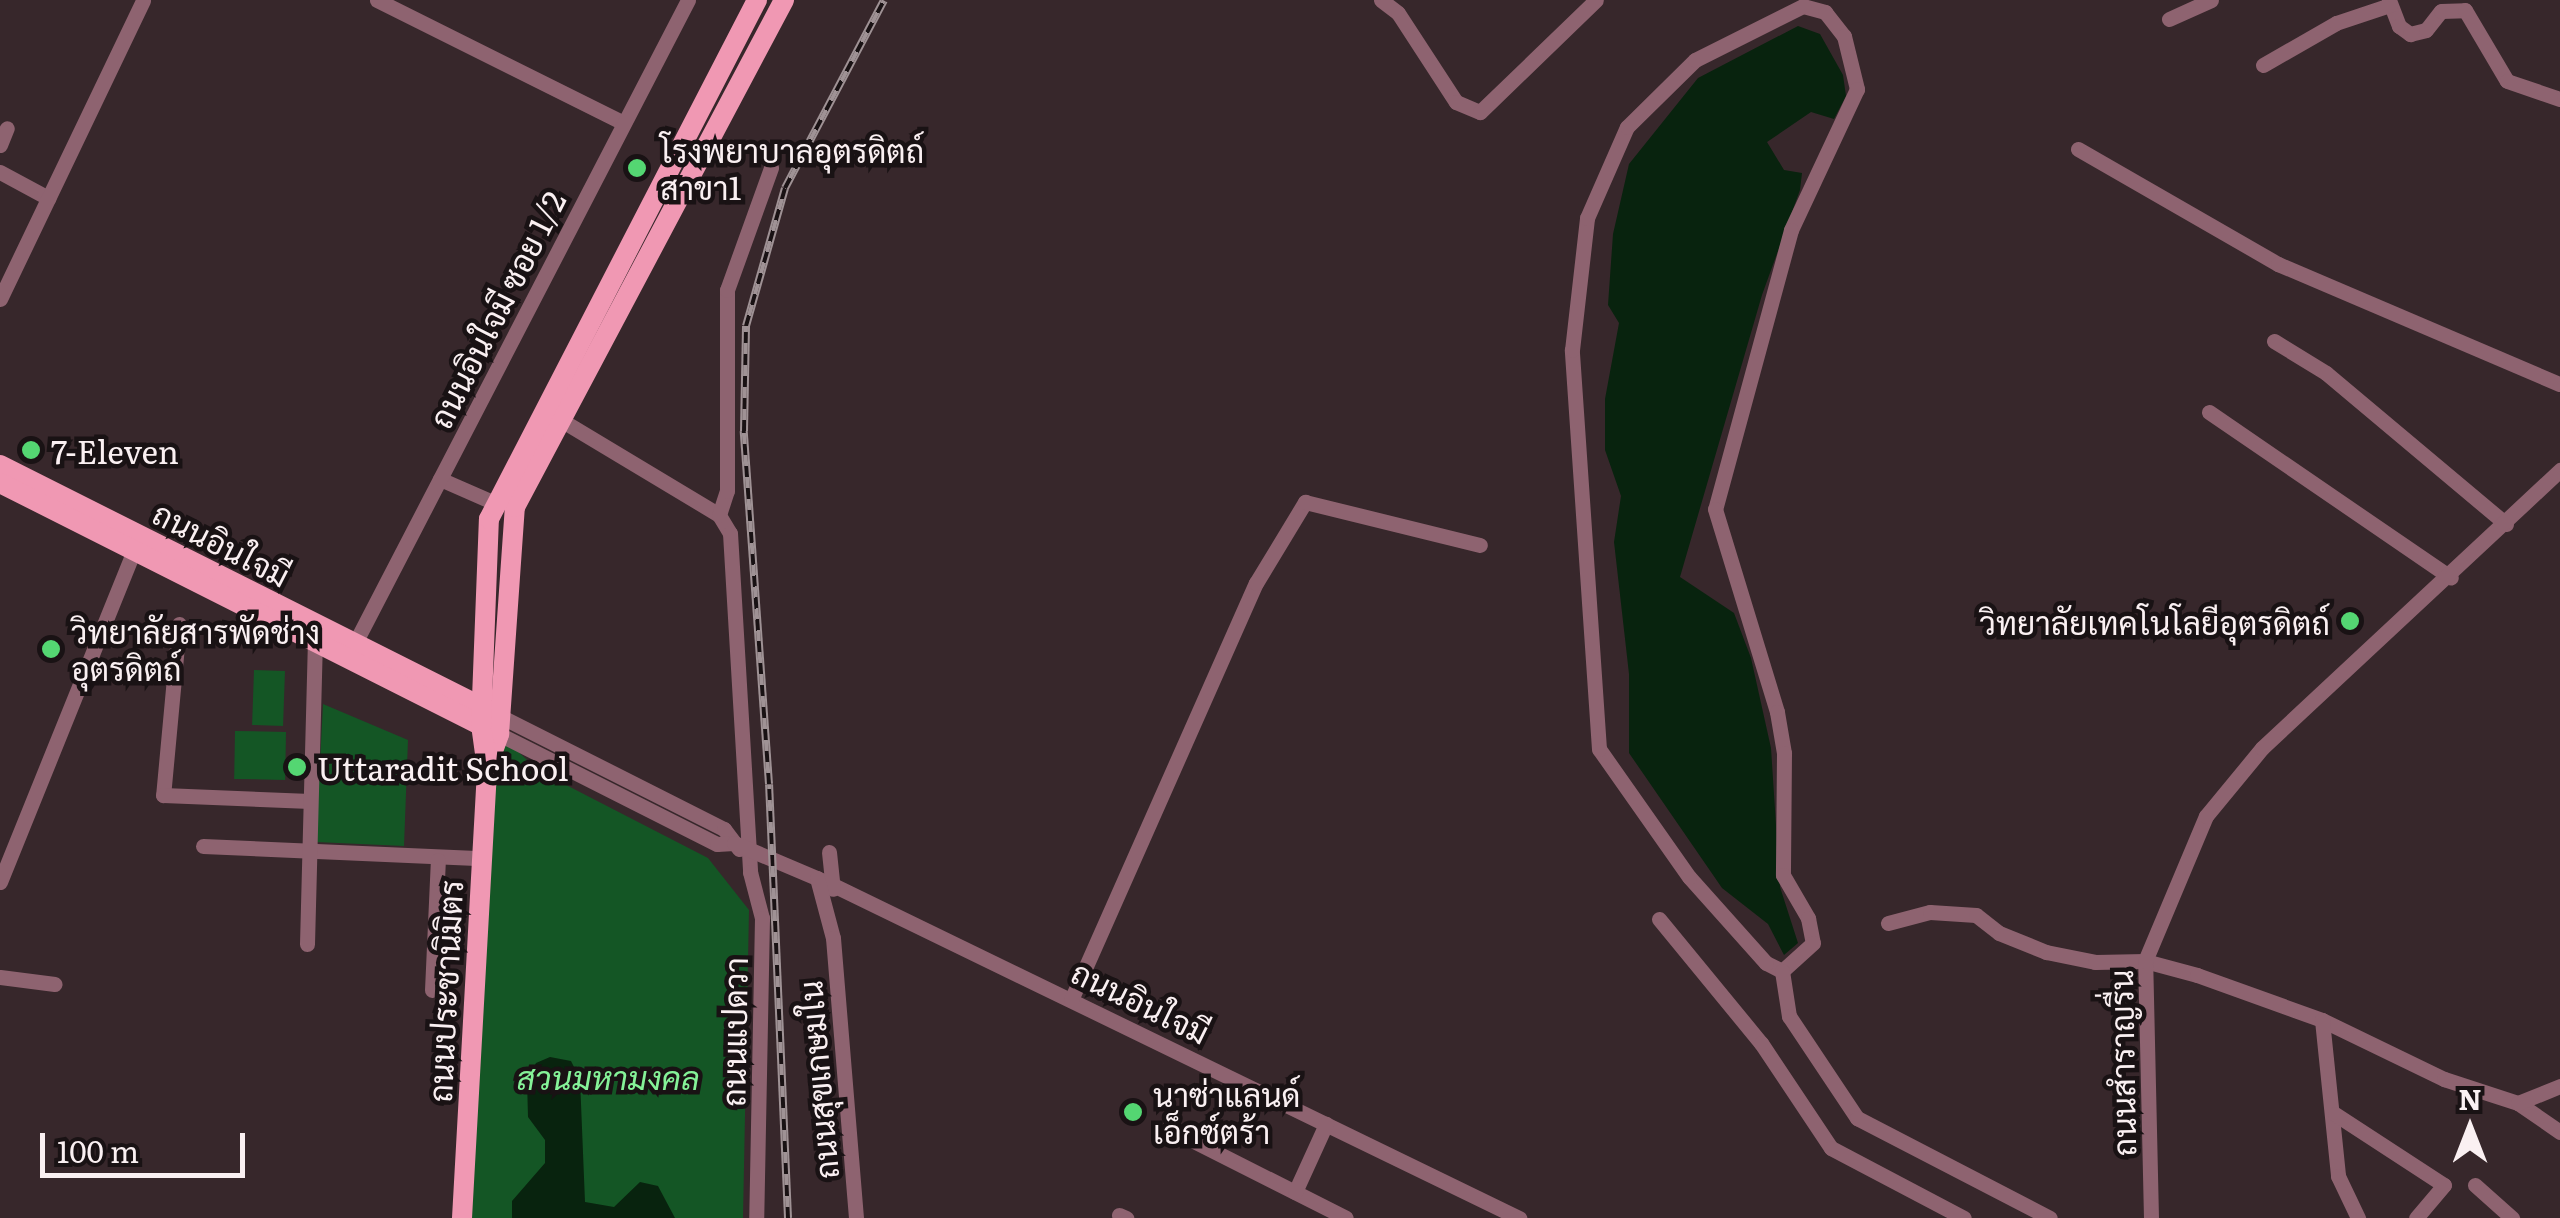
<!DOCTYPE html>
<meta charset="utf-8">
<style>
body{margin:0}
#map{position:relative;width:2560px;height:1218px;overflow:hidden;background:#37272b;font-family:Literata,Sarabun,serif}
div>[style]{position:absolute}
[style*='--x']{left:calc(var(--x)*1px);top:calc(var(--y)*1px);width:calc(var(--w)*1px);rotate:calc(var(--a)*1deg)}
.green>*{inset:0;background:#145625;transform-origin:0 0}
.water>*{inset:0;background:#08230e}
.minor>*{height:15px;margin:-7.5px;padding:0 7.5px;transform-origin:7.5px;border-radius:7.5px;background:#8e6370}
.major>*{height:20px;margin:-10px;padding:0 10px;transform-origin:10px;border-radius:10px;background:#f098b3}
.rail>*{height:8px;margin-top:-4px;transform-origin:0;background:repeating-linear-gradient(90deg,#191214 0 11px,#9f9295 0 22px);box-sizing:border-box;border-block:2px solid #9f9295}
.dots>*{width:28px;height:28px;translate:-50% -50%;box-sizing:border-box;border:5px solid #191214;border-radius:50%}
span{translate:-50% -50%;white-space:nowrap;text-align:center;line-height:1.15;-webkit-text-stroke:9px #191214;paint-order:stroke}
.poi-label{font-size:32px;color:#faf0f2}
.left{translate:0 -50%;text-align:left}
.right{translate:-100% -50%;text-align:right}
.street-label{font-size:32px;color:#faf0f2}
.park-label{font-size:32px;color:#85f298;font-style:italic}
.north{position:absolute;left:2420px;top:1078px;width:100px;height:100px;-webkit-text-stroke:8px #191214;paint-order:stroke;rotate:0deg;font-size:28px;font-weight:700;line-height:40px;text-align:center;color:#faf0f2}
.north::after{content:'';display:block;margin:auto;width:35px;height:45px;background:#faf0f2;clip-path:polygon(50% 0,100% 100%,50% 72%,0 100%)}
.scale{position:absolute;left:40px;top:1133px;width:205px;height:45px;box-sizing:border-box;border:5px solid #faf0f2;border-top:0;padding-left:12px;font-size:30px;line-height:35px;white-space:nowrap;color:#faf0f2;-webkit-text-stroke:8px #191214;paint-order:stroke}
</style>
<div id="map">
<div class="green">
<div style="left:254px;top:670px;width:31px;height:55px;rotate:2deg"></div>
<div style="clip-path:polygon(323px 704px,408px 740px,404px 846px,316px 842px)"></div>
<div style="left:235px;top:731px;width:51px;height:48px;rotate:1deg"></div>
<div style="clip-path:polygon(499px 734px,539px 771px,708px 858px,749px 910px,743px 1218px,463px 1218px)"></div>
</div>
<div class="water">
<div style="clip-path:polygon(1798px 26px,1820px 34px,1843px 75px,1846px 96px,1834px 119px,1811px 112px,1767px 142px,1784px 170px,1802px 173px,1800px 190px,1762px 295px,1680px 577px,1734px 613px,1751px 658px,1771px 748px,1780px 887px,1798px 943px,1784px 955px,1768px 924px,1722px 888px,1629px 753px,1629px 674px,1614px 542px,1621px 496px,1605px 450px,1605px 399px,1619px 323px,1608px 305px,1613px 234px,1629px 164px,1698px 78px)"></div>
<div style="clip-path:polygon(550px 1057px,571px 1061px,580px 1079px,585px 1202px,614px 1207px,640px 1182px,658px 1186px,675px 1218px,512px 1218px,512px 1201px,545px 1163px,545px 1140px,528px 1117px,527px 1080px,536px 1063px)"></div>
</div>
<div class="minor">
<div style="--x:377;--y:0;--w:274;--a:26.5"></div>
<div style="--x:1381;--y:0;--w:21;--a:37"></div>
<div style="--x:1398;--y:13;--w:106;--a:56.9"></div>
<div style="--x:1456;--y:102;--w:26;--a:23"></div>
<div style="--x:1480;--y:112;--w:161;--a:-44"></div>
<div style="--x:2389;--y:0;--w:28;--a:69"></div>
<div style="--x:2399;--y:26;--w:14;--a:36"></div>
<div style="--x:2410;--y:34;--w:16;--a:-14"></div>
<div style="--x:2426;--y:30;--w:24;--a:-52"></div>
<div style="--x:2441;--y:11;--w:24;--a:-2"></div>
<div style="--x:2465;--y:10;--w:82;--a:59.4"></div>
<div style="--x:2507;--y:81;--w:56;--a:18.8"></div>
<div style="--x:1803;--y:6;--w:23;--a:15"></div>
<div style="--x:1825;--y:12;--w:31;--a:52"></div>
<div style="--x:1844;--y:36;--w:55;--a:76.2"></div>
<div style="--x:1857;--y:89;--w:156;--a:115.1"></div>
<div style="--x:1791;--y:230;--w:289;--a:105.2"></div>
<div style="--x:1715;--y:509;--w:212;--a:73"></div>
<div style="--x:1777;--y:712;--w:42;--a:80.3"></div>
<div style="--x:1784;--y:753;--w:122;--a:90.5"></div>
<div style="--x:1783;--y:875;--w:50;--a:59.8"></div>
<div style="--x:1808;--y:918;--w:25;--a:79"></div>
<div style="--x:1813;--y:943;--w:42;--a:137.9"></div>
<div style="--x:1782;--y:971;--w:18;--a:-153"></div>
<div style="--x:1766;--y:963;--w:115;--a:-131.8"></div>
<div style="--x:1689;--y:877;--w:156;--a:-125.1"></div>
<div style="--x:1599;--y:749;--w:400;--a:-93.9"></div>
<div style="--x:1572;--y:350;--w:133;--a:-83.5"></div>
<div style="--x:1587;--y:218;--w:99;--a:-66.3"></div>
<div style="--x:1627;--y:127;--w:95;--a:-44.6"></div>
<div style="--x:1695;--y:60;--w:121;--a:-26.6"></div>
<div style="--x:2169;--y:19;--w:46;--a:-24.3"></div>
<div style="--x:2263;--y:65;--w:84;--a:-29.9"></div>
<div style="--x:2336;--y:23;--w:57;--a:-18.4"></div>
<div style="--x:0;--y:145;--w:18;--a:-68"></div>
<div style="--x:2078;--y:149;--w:231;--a:29.9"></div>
<div style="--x:2278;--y:264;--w:306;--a:23.1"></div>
<div style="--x:0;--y:172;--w:55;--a:28.4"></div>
<div style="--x:0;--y:299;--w:331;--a:-64.4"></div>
<div style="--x:2274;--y:341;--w:61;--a:31.6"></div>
<div style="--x:2326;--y:373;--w:235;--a:40"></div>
<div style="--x:2209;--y:412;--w:293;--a:34.4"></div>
<div style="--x:561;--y:420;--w:184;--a:31"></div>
<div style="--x:719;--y:515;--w:21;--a:59"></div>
<div style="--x:730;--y:533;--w:340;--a:86.6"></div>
<div style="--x:750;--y:872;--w:48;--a:75.4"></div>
<div style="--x:762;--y:918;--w:300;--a:91.1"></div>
<div style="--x:440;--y:479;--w:60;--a:23.6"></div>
<div style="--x:719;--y:515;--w:25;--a:-72"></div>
<div style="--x:727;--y:491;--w:201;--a:-90"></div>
<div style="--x:727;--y:290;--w:130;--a:-70.2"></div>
<div style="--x:179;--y:624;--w:172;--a:95.3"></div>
<div style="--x:163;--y:795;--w:147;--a:2.3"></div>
<div style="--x:355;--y:643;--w:724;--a:-62.62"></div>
<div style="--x:500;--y:716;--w:251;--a:26.8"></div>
<div style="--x:724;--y:829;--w:25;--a:53"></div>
<div style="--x:499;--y:734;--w:244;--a:26.8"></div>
<div style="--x:717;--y:844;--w:17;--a:-3"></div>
<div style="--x:734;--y:843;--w:108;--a:23"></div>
<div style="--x:833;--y:885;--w:763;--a:25.89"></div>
<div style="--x:203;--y:846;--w:279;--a:2.5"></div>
<div style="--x:829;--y:852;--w:37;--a:84"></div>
<div style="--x:817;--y:878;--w:62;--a:75.1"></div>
<div style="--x:833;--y:938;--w:281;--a:85.3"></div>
<div style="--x:0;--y:882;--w:357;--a:-68"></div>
<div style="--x:1659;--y:919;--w:161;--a:50.6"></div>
<div style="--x:1761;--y:1043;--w:126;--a:56.3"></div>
<div style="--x:1831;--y:1148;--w:150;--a:27.8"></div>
<div style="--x:1888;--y:923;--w:43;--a:-14.7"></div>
<div style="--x:1930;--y:912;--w:46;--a:3.7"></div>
<div style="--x:1976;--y:915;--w:29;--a:38"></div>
<div style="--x:1999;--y:933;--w:51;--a:22"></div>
<div style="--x:2046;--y:952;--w:50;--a:11.5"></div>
<div style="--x:2095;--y:962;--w:50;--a:-1.1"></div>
<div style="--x:2145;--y:961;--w:54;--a:15.1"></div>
<div style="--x:2197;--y:975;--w:133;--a:19.8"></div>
<div style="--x:2322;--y:1020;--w:136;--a:25.8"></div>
<div style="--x:2444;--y:1079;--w:78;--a:18"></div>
<div style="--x:2518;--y:1103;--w:51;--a:34.6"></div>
<div style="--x:307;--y:944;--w:302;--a:-88.5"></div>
<div style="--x:1782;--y:971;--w:46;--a:81.2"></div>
<div style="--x:1789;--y:1016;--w:123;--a:56.3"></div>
<div style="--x:1857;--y:1118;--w:217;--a:27.4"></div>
<div style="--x:0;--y:977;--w:55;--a:7.3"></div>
<div style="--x:432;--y:990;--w:130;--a:-87.4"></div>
<div style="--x:1071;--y:1000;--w:456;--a:-66.1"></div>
<div style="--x:1256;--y:583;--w:95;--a:-58.8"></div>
<div style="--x:1305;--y:502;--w:180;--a:13.8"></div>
<div style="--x:2322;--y:1020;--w:157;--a:84.1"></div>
<div style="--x:2338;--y:1176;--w:47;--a:64.5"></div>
<div style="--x:2518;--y:1103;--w:45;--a:-22"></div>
<div style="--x:2335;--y:1114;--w:130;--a:33.1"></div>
<div style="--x:2444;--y:1185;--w:43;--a:130.3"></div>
<div style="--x:1168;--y:1128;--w:199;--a:26.8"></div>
<div style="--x:2475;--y:1185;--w:50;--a:41.7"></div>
<div style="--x:1295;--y:1192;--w:75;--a:-65.5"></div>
<div style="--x:1119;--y:1215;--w:8;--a:23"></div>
<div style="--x:2151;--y:1218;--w:257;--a:-91.3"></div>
<div style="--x:2145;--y:961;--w:157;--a:-67.2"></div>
<div style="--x:2206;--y:816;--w:88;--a:-50.5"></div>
<div style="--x:2262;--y:748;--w:408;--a:-43"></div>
</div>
<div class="major">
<div style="--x:0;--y:465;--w:548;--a:26.66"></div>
<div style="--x:0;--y:483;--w:546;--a:26.75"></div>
<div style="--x:489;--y:762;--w:30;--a:-70"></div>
<div style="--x:499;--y:734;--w:228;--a:-86"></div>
<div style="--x:515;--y:507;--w:574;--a:-62.05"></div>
<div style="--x:462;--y:1218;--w:451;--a:-86.8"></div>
<div style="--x:487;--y:768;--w:43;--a:-97.9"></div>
<div style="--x:481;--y:725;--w:206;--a:-87.8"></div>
<div style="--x:489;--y:519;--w:584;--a:-62.69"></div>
</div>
<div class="rail">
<div style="--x:788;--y:1218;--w:434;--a:-92.5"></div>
<div style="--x:769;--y:784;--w:354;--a:-94.1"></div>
<div style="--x:744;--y:431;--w:105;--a:-88.9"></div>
<div style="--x:746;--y:326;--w:143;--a:-74.2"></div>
<div style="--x:785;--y:188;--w:212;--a:-62.2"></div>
</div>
<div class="dots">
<div style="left:637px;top:168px;background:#54d672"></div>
<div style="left:31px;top:450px;background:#54d672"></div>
<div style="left:2350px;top:621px;background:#54d672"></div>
<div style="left:51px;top:649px;background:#54d672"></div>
<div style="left:297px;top:767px;background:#54d672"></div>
<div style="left:1133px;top:1112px;background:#54d672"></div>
</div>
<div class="poi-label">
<span class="left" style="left:660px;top:168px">โรงพยาบาลอุตรดิตถ์<br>สาขา1</span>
<span class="left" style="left:51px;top:450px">7-Eleven</span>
<span class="right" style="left:2330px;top:621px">วิทยาลัยเทคโนโลยีอุตรดิตถ์</span>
<span class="left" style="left:71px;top:649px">วิทยาลัยสารพัดช่าง<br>อุตรดิตถ์</span>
<span class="left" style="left:317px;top:767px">Uttaradit School</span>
<span class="left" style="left:1153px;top:1112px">นาซ่าแลนด์<br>เอ็กซ์ตร้า</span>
</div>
<div class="street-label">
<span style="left:496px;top:309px;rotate:-63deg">ถนนอินใจมี ซอย 1/2</span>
<span style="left:222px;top:543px;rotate:27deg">ถนนอินใจมี</span>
<span style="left:444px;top:991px;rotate:-87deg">ถนนประชานิมิตร</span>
<span style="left:1141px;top:1001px;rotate:26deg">ถนนอินใจมี</span>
<span style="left:733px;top:1032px;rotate:-89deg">ถนนแปดวา</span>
<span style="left:2121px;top:1063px;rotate:-91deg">ถนนสำราญรื่น</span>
<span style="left:817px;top:1080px;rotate:-95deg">ถนนสุขเกษมใน</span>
</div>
<div class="park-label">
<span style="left:608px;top:1076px">สวนมหามงคล</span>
</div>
<div class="north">N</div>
<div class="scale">100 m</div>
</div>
